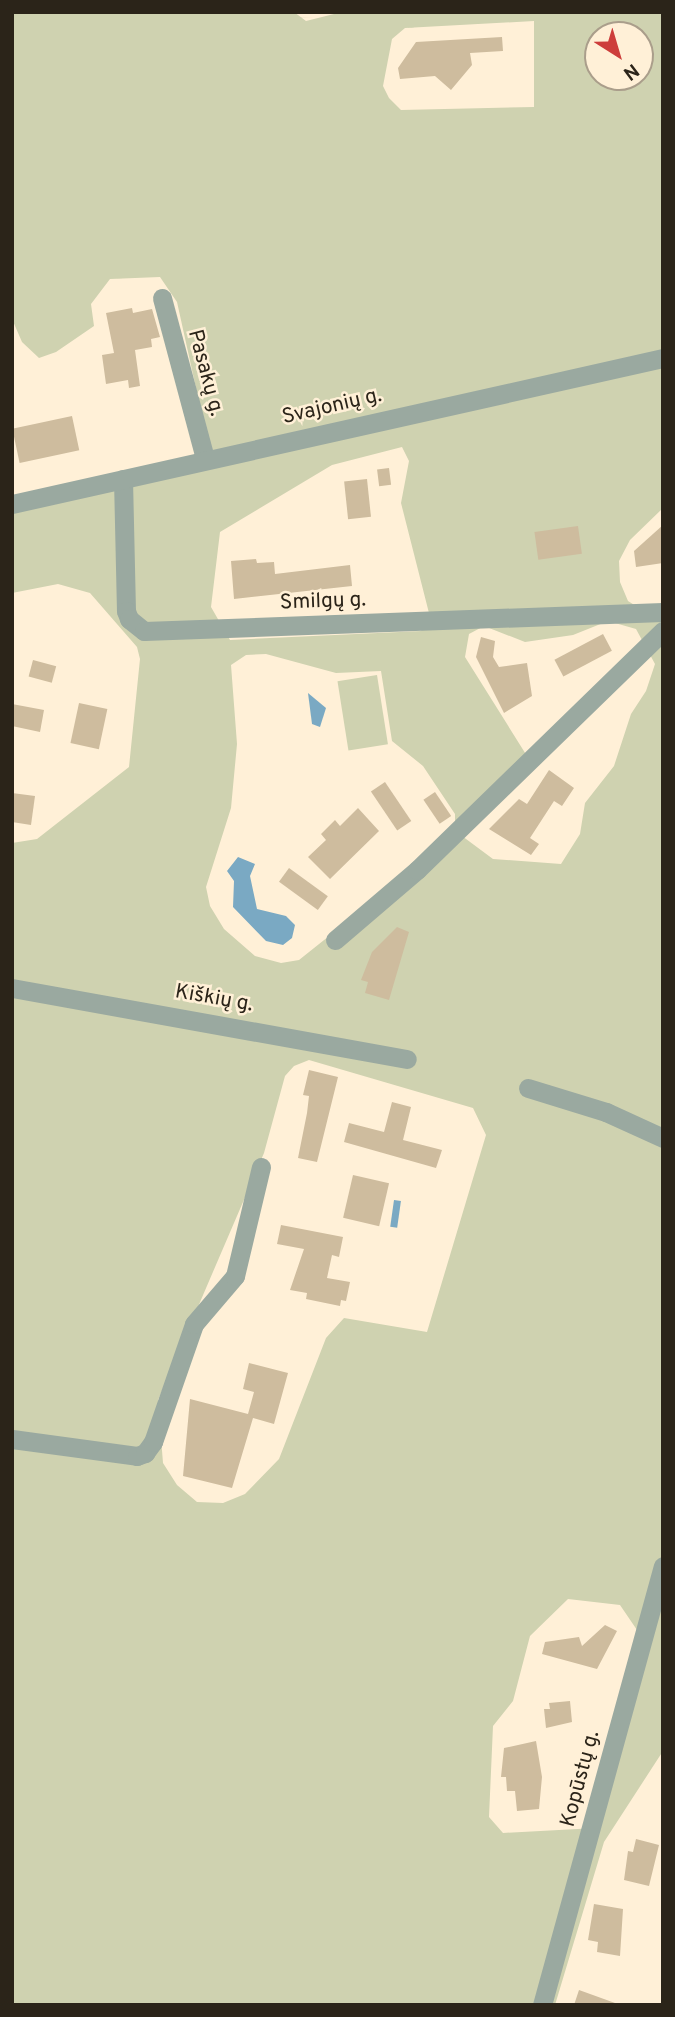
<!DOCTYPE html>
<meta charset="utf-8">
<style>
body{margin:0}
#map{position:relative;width:675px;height:2017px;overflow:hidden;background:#fff0d7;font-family:Overpass,sans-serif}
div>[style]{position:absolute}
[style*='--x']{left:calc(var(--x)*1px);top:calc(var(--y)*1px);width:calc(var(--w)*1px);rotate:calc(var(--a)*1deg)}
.green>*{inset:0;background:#cfd2b0;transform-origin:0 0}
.water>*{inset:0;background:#7aa9c3;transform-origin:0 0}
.building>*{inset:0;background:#cebc9e;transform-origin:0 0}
.minor>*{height:19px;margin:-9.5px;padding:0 9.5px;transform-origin:9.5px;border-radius:9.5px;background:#9aa9a0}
span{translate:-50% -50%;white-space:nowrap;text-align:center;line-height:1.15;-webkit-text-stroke:5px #fff0d7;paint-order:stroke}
.street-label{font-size:21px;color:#2b2419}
.frame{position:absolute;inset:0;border:14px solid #2b2419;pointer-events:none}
.north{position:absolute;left:584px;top:21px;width:70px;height:70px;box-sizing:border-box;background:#fff0d7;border:2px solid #aa9e8b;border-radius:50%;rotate:143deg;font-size:19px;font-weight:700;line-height:28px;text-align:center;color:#2b2419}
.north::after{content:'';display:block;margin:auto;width:24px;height:32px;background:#cd3e3b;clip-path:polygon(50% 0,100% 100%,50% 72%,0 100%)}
</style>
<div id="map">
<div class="green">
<div style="clip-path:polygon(evenodd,12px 12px,294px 12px,306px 21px,342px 12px,663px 12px,663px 508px,630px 540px,619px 561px,620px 582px,628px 601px,663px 623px,663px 1751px,604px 1842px,555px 2005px,12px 2005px,12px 843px,37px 839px,129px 767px,140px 659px,137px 647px,90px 593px,58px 584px,12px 593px,12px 512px,213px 465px,177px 302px,160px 277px,110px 279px,91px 304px,94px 326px,56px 352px,39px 358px,22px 342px,12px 319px,12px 12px,534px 21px,534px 107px,401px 110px,389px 98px,383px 86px,392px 39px,405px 28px,534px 21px,12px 12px,598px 35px,640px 35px,640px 77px,598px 77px,598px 35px,12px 12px,402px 447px,409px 461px,401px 503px,430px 617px,421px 631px,230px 640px,211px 607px,220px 532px,332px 465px,402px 447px,12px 12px,608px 621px,636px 629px,655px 664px,646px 691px,631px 714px,614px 766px,585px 803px,580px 834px,561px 864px,493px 859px,462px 836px,527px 756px,465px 657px,469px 634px,484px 626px,525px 642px,573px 635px,608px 621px,12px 12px,266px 654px,336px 673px,381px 671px,392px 741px,423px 766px,455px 814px,455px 826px,393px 885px,299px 960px,281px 963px,255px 956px,224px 929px,210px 906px,206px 887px,231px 808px,237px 744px,231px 665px,246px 655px,266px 654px,12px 12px,309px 1060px,473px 1108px,486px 1135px,427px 1332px,344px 1318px,326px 1338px,279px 1459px,245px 1494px,223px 1503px,197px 1502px,177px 1485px,163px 1463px,158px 1400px,264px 1153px,285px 1076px,294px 1066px,309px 1060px,12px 12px,568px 1599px,620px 1605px,637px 1630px,596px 1828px,503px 1833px,489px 1817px,493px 1726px,513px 1701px,530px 1636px,568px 1599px)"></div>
<div style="left:377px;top:675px;width:70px;height:40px;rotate:81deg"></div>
</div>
<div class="water">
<div style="clip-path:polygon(308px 693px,326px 708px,320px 727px,312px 724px)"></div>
<div style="clip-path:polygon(238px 857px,255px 864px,250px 876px,257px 909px,286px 916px,295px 925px,292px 938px,283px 945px,266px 941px,233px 907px,234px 881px,227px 871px)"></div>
<div style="left:394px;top:1200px;width:7px;height:27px;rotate:8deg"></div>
</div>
<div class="building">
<div style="clip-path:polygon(502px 37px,503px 51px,470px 53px,472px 65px,451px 90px,435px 76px,400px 79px,398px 68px,416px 42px)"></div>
<div style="clip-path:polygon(132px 308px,133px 313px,152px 309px,160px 337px,151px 339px,152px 347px,135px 350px,140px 386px,129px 388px,128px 380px,106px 384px,102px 355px,114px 353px,106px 313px)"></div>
<div style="left:72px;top:416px;width:35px;height:61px;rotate:78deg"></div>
<div style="left:389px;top:468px;width:17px;height:12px;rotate:83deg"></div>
<div style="left:367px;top:479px;width:38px;height:23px;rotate:84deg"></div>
<div style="clip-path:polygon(663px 525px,663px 563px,636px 567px,634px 551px)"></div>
<div style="left:578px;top:526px;width:28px;height:44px;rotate:82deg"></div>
<div style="clip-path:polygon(256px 559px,257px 563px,274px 562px,275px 574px,350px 565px,352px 586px,234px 599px,231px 561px)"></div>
<div style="left:603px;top:634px;width:19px;height:55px;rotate:62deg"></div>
<div style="clip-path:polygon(481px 637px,495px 641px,493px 657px,499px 667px,527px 663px,532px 696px,504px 713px,476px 657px)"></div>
<div style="left:33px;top:660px;width:24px;height:17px;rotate:15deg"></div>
<div style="left:79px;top:703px;width:29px;height:41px;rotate:12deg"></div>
<div style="clip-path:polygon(12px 704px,44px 710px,40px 732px,12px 726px)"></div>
<div style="clip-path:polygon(549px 770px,574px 788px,562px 806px,554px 801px,530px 838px,539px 844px,531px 855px,489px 829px,519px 799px,527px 804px)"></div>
<div style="left:385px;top:782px;width:47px;height:17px;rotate:56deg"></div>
<div style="left:435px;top:792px;width:29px;height:14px;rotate:56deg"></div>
<div style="clip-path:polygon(12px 793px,35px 796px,31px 825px,12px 822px)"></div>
<div style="clip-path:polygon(358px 808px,379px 831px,330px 879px,308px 857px,326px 840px,321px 834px,335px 820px,340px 826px)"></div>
<div style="left:289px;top:868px;width:48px;height:17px;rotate:36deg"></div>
<div style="clip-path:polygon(397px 927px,409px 932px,389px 1000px,365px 993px,368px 982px,361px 980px,372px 952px)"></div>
<div style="clip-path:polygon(309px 1070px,338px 1077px,317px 1162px,298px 1158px,307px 1113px,309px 1096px,303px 1095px)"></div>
<div style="clip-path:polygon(392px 1102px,411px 1107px,403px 1140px,442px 1150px,436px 1168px,344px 1142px,349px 1123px,384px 1132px)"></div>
<div style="left:353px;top:1175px;width:37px;height:44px;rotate:13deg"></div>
<div style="clip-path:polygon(281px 1225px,343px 1237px,339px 1257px,332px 1255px,327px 1278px,350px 1282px,346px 1301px,341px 1300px,340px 1306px,306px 1299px,307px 1293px,290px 1290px,304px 1249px,277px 1244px)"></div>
<div style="clip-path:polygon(249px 1363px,288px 1373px,274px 1424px,253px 1418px,232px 1488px,183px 1476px,190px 1399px,248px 1414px,254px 1392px,243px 1389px)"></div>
<div style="clip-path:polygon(605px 1625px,617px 1631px,597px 1669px,542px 1654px,545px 1642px,579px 1637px,582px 1646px)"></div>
<div style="clip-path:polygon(570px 1701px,572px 1722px,546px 1728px,544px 1709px,550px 1709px,549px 1703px)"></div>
<div style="clip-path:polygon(536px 1741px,542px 1777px,539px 1809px,517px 1811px,515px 1791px,507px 1791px,506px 1777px,501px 1777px,504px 1748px)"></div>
<div style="clip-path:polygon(636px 1839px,659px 1845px,649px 1886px,624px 1880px,628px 1851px,633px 1852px)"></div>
<div style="clip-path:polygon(594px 1904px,623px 1909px,620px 1956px,597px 1952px,598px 1942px,588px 1940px)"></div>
<div style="clip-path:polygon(579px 1990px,615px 2003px,615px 2005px,574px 2005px)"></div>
</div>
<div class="minor">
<div style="--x:162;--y:298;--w:167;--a:75"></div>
<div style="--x:123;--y:479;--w:132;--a:88.7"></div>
<div style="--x:126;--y:611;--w:9;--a:69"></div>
<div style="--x:129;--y:619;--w:19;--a:39"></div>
<div style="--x:144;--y:631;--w:519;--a:-2.1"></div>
<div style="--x:12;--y:504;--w:667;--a:-12.64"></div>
<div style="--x:335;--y:940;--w:108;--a:-40.5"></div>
<div style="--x:417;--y:870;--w:343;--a:-44.2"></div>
<div style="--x:12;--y:988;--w:401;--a:10.2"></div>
<div style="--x:528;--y:1088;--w:82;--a:17.1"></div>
<div style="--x:606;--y:1112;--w:63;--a:24.5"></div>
<div style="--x:12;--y:1439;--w:126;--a:7.7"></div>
<div style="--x:137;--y:1456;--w:9;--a:-21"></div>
<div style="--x:145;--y:1453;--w:14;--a:-54"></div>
<div style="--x:153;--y:1442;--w:125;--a:-70.8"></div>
<div style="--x:194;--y:1324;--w:63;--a:-49.5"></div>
<div style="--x:235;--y:1276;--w:112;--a:-76.6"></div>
<div style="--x:542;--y:2005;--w:455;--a:-74.6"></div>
</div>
<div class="street-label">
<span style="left:205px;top:373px;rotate:75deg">Pasakų g.</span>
<span style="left:332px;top:407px;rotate:-13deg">Svajonių g.</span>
<span style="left:323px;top:602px;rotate:-2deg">Smilgų g.</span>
<span style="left:214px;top:999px;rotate:10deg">Kiškių g.</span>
<span style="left:581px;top:1779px;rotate:-75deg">Kopūstų g.</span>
</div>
<div class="frame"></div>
<div class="north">N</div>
</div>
